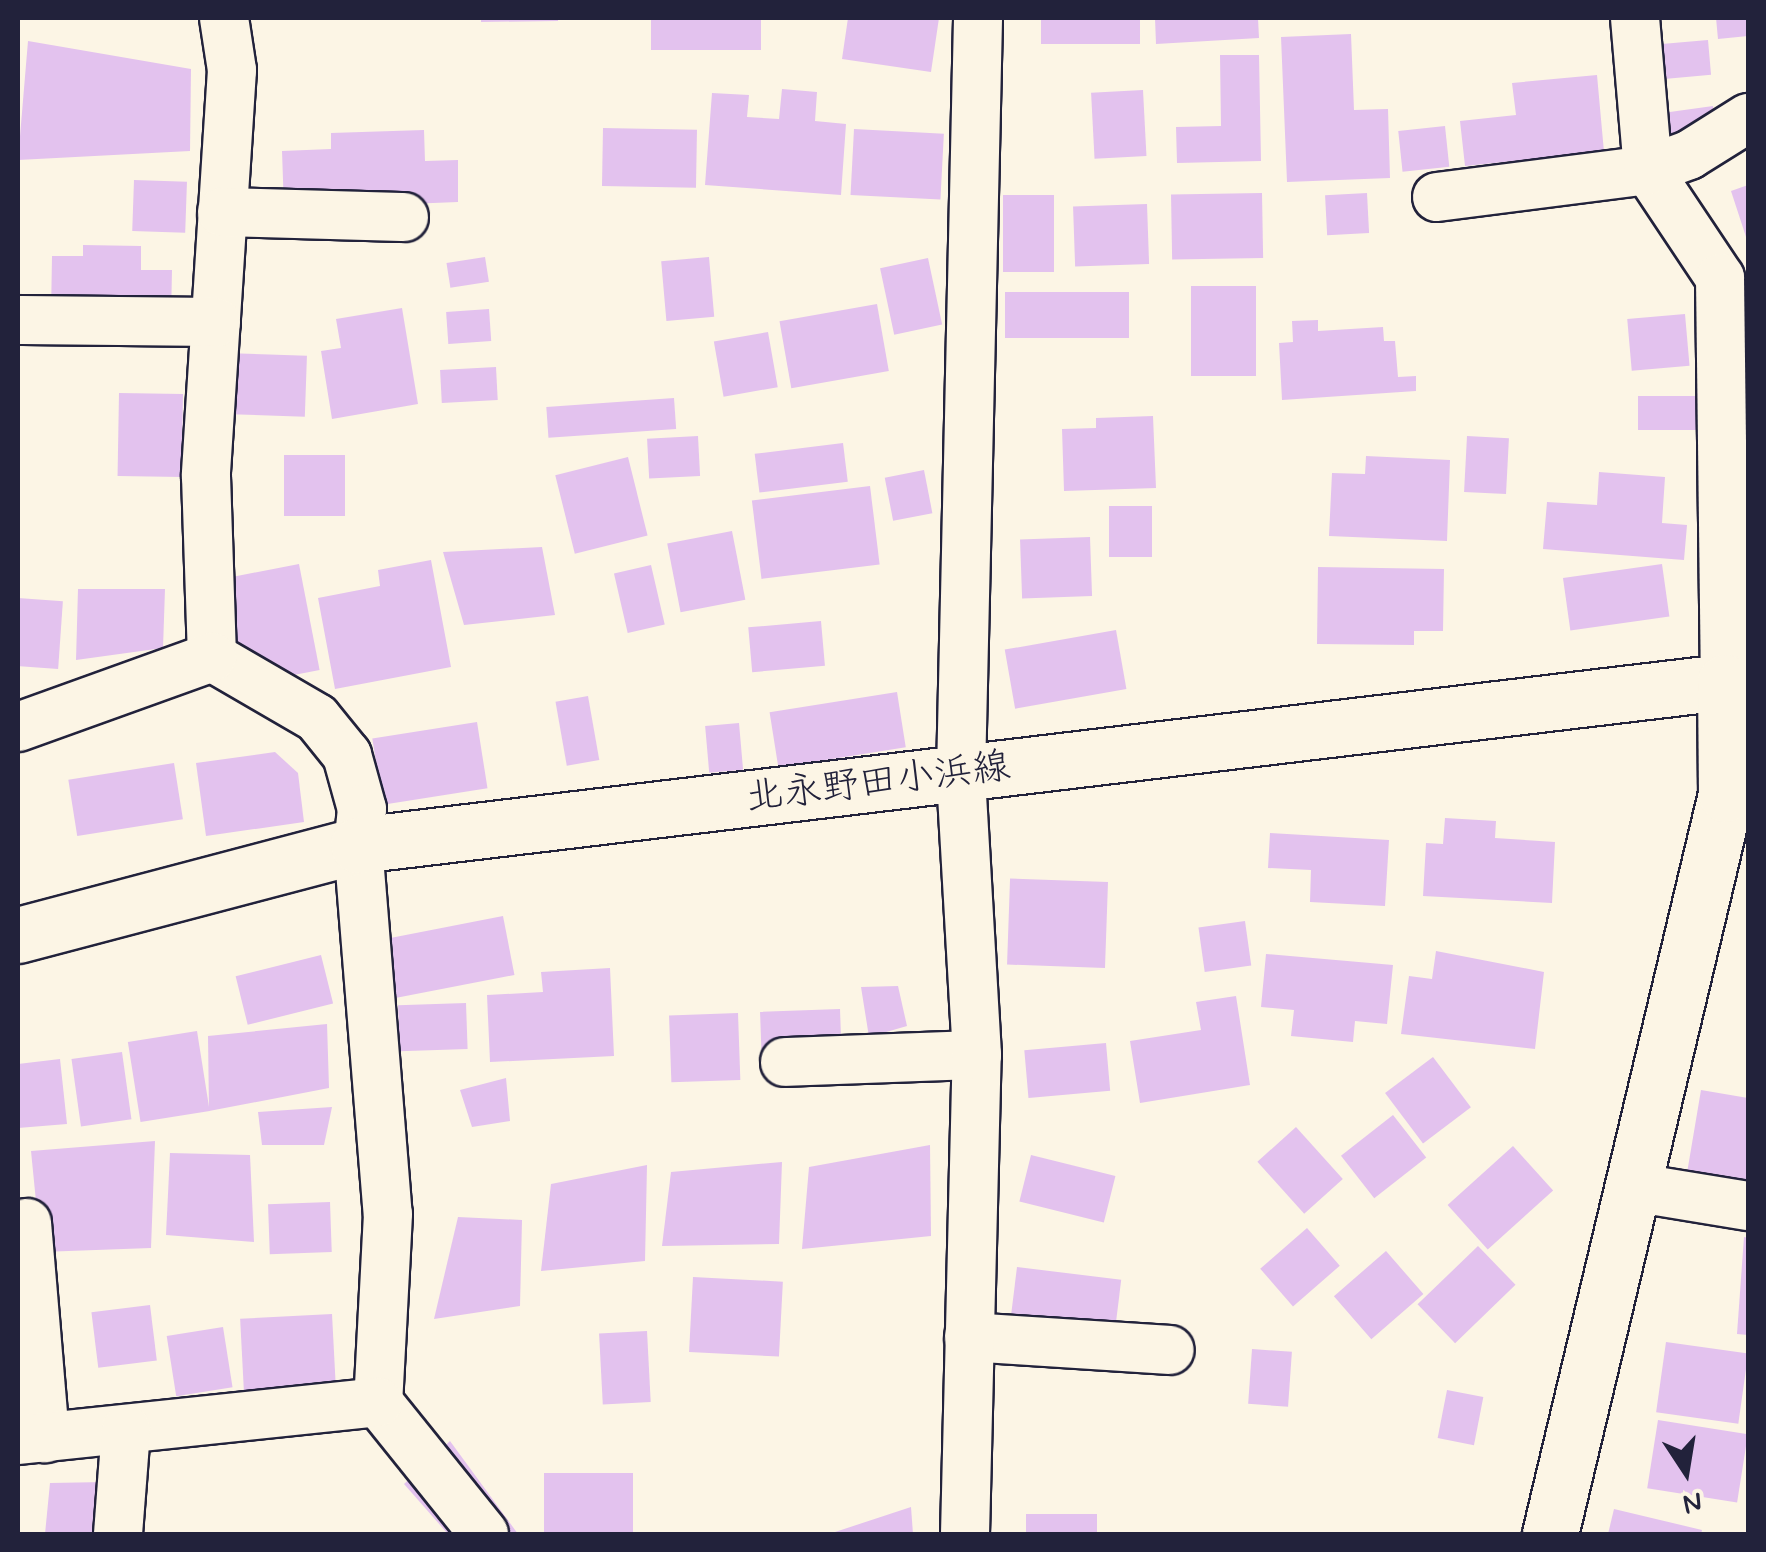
<!DOCTYPE html>
<meta charset="utf-8">
<style>
body{margin:0}
#map{position:relative;width:1766px;height:1552px;overflow:hidden;background:#fcf5e5;font-family:Mynerve,"Klee One",sans-serif}
div>[style]{position:absolute}
[style*='--x']{left:calc(var(--x)*1px);top:calc(var(--y)*1px);width:calc(var(--w)*1px);rotate:calc(var(--a)*1deg)}
.building>*{inset:0;background:#e3c2ee;transform-origin:0 0}
.roads{filter:drop-shadow(2px 0 #22223b) drop-shadow(-2px 0 #22223b) drop-shadow(0 2px #22223b) drop-shadow(0 -2px #22223b)}
.street>*{height:48px;margin:-24px;padding:0 24px;transform-origin:24px;border-radius:24px;background:#fcf5e5}
.secondary>*{height:55px;margin:-27.5px;padding:0 27.5px;transform-origin:27.5px;border-radius:27.5px;background:#fcf5e5}
span{translate:-50% -50%;white-space:nowrap;text-align:center;line-height:1.15;-webkit-text-stroke:10px #fcf5e5;paint-order:stroke}
.street-label{font-size:38px;color:#22223b}
.frame{position:absolute;inset:0;border:20px solid #22223b;pointer-events:none}
.north{position:absolute;left:1636px;top:1422px;width:100px;height:100px;-webkit-text-stroke:8px #fcf5e5;paint-order:stroke;rotate:168deg;font-size:28px;font-weight:700;line-height:40px;text-align:center;color:#22223b}
.north::after{content:'';display:block;margin:auto;width:35px;height:45px;background:#22223b;clip-path:polygon(50% 0,100% 100%,50% 72%,0 100%)}
</style>
<div id="map">
<div class="building">
<div style="clip-path:polygon(481px 18px,558px 18px,558px 21px,481px 22px)"></div>
<div style="left:651px;top:18px;width:110px;height:32px"></div>
<div style="clip-path:polygon(848px 18px,939px 18px,931px 72px,842px 59px)"></div>
<div style="left:1041px;top:18px;width:99px;height:26px"></div>
<div style="clip-path:polygon(1155px 18px,1258px 18px,1259px 38px,1156px 44px)"></div>
<div style="clip-path:polygon(1716px 18px,1748px 18px,1748px 36px,1718px 39px)"></div>
<div style="clip-path:polygon(1351px 34px,1354px 110px,1388px 109px,1390px 178px,1287px 182px,1281px 37px)"></div>
<div style="left:1708px;top:40px;width:35px;height:58px;rotate:85deg"></div>
<div style="clip-path:polygon(28px 41px,191px 69px,190px 151px,18px 160px)"></div>
<div style="clip-path:polygon(1220px 55px,1259px 55px,1261px 161px,1177px 163px,1176px 127px,1221px 126px)"></div>
<div style="clip-path:polygon(1597px 75px,1604px 152px,1465px 166px,1460px 121px,1516px 115px,1512px 83px)"></div>
<div style="clip-path:polygon(782px 89px,817px 92px,815px 121px,846px 124px,841px 195px,705px 185px,712px 93px,749px 95px,747px 117px,779px 119px)"></div>
<div style="left:1143px;top:90px;width:66px;height:52px;rotate:87deg"></div>
<div style="left:1713px;top:106px;width:30px;height:60px;rotate:82deg"></div>
<div style="left:1445px;top:126px;width:41px;height:47px;rotate:84deg"></div>
<div style="left:603px;top:128px;width:94px;height:58px;rotate:1deg"></div>
<div style="left:854px;top:129px;width:90px;height:66px;rotate:3deg"></div>
<div style="clip-path:polygon(424px 130px,425px 161px,458px 160px,458px 202px,284px 209px,282px 151px,331px 149px,331px 133px)"></div>
<div style="left:134px;top:180px;width:53px;height:51px;rotate:2deg"></div>
<div style="clip-path:polygon(1748px 185px,1748px 243px,1731px 191px)"></div>
<div style="left:1262px;top:193px;width:65px;height:91px;rotate:89deg"></div>
<div style="left:1367px;top:193px;width:40px;height:42px;rotate:87deg"></div>
<div style="left:1003px;top:195px;width:51px;height:77px"></div>
<div style="left:1147px;top:204px;width:60px;height:74px;rotate:88deg"></div>
<div style="clip-path:polygon(83px 245px,141px 246px,141px 270px,172px 270px,171px 318px,51px 314px,52px 256px,83px 256px)"></div>
<div style="left:485px;top:257px;width:25px;height:39px;rotate:81deg"></div>
<div style="left:709px;top:257px;width:60px;height:48px;rotate:85deg"></div>
<div style="left:928px;top:258px;width:68px;height:49px;rotate:78deg"></div>
<div style="left:1191px;top:286px;width:65px;height:90px"></div>
<div style="left:1005px;top:292px;width:124px;height:46px"></div>
<div style="left:877px;top:304px;width:68px;height:99px;rotate:80deg"></div>
<div style="clip-path:polygon(402px 308px,418px 404px,332px 419px,321px 351px,341px 348px,336px 319px)"></div>
<div style="left:489px;top:309px;width:32px;height:43px;rotate:86deg"></div>
<div style="left:1685px;top:314px;width:52px;height:58px;rotate:85deg"></div>
<div style="clip-path:polygon(1318px 320px,1318px 331px,1383px 327px,1384px 341px,1395px 341px,1398px 377px,1416px 376px,1416px 391px,1282px 400px,1279px 343px,1293px 342px,1292px 321px)"></div>
<div style="left:768px;top:332px;width:56px;height:55px;rotate:80deg"></div>
<div style="left:225px;top:353px;width:82px;height:61px;rotate:2deg"></div>
<div style="left:496px;top:367px;width:33px;height:56px;rotate:87deg"></div>
<div style="left:119px;top:393px;width:64px;height:83px;rotate:1deg"></div>
<div style="left:1638px;top:396px;width:65px;height:34px"></div>
<div style="left:674px;top:398px;width:31px;height:128px;rotate:86deg"></div>
<div style="clip-path:polygon(1153px 416px,1156px 488px,1064px 491px,1062px 429px,1096px 428px,1096px 418px)"></div>
<div style="left:698px;top:436px;width:40px;height:51px;rotate:87deg"></div>
<div style="left:1467px;top:436px;width:42px;height:56px;rotate:3deg"></div>
<div style="left:843px;top:443px;width:39px;height:89px;rotate:83deg"></div>
<div style="left:284px;top:455px;width:61px;height:61px"></div>
<div style="clip-path:polygon(1366px 456px,1450px 460px,1447px 541px,1329px 536px,1332px 473px,1365px 474px)"></div>
<div style="left:628px;top:457px;width:81px;height:75px;rotate:76deg"></div>
<div style="left:924px;top:470px;width:44px;height:40px;rotate:79deg"></div>
<div style="clip-path:polygon(1599px 472px,1665px 477px,1662px 523px,1687px 525px,1684px 560px,1543px 549px,1547px 502px,1597px 505px)"></div>
<div style="left:870px;top:486px;width:79px;height:119px;rotate:83deg"></div>
<div style="left:1109px;top:506px;width:43px;height:51px"></div>
<div style="left:732px;top:531px;width:70px;height:66px;rotate:79deg"></div>
<div style="left:1090px;top:537px;width:59px;height:70px;rotate:88deg"></div>
<div style="clip-path:polygon(542px 547px,555px 615px,464px 625px,443px 552px)"></div>
<div style="clip-path:polygon(431px 560px,451px 667px,335px 689px,318px 598px,380px 586px,378px 570px)"></div>
<div style="left:299px;top:564px;width:108px;height:76px;rotate:79deg"></div>
<div style="left:1662px;top:564px;width:53px;height:100px;rotate:82deg"></div>
<div style="left:651px;top:565px;width:61px;height:38px;rotate:77deg"></div>
<div style="clip-path:polygon(1318px 567px,1444px 569px,1443px 631px,1414px 631px,1414px 645px,1317px 644px)"></div>
<div style="clip-path:polygon(78px 589px,165px 589px,163px 648px,76px 660px)"></div>
<div style="left:18px;top:598px;width:45px;height:68px;rotate:4deg"></div>
<div style="left:821px;top:621px;width:45px;height:73px;rotate:85deg"></div>
<div style="left:1116px;top:630px;width:60px;height:113px;rotate:80deg"></div>
<div style="left:897px;top:692px;width:56px;height:129px;rotate:81deg"></div>
<div style="left:588px;top:696px;width:65px;height:33px;rotate:80deg"></div>
<div style="left:477px;top:722px;width:67px;height:106px;rotate:81deg"></div>
<div style="left:739px;top:723px;width:47px;height:34px;rotate:85deg"></div>
<div style="clip-path:polygon(275px 752px,298px 773px,304px 822px,206px 836px,196px 763px)"></div>
<div style="left:174px;top:763px;width:57px;height:107px;rotate:81deg"></div>
<div style="clip-path:polygon(1445px 818px,1496px 821px,1495px 838px,1555px 842px,1552px 903px,1423px 896px,1426px 843px,1443px 844px)"></div>
<div style="clip-path:polygon(1270px 833px,1389px 840px,1385px 906px,1310px 902px,1311px 870px,1268px 868px)"></div>
<div style="left:1108px;top:882px;width:86px;height:98px;rotate:92deg"></div>
<div style="left:503px;top:916px;width:60px;height:120px;rotate:79deg"></div>
<div style="left:1245px;top:921px;width:45px;height:47px;rotate:82deg"></div>
<div style="clip-path:polygon(1436px 951px,1544px 972px,1535px 1049px,1401px 1034px,1409px 976px,1432px 979px)"></div>
<div style="clip-path:polygon(1266px 954px,1393px 965px,1387px 1024px,1355px 1021px,1353px 1042px,1291px 1036px,1294px 1010px,1261px 1007px)"></div>
<div style="left:321px;top:955px;width:50px;height:88px;rotate:76deg"></div>
<div style="clip-path:polygon(610px 968px,614px 1056px,490px 1062px,487px 995px,543px 992px,541px 972px)"></div>
<div style="clip-path:polygon(898px 986px,907px 1026px,869px 1037px,861px 987px)"></div>
<div style="clip-path:polygon(1236px 996px,1250px 1085px,1140px 1103px,1130px 1041px,1201px 1030px,1196px 1002px)"></div>
<div style="left:466px;top:1003px;width:46px;height:68px;rotate:88deg"></div>
<div style="left:840px;top:1009px;width:51px;height:80px;rotate:88deg"></div>
<div style="left:738px;top:1013px;width:67px;height:69px;rotate:88deg"></div>
<div style="clip-path:polygon(327px 1024px,329px 1088px,209px 1111px,208px 1036px)"></div>
<div style="left:197px;top:1031px;width:81px;height:70px;rotate:81deg"></div>
<div style="left:1106px;top:1043px;width:48px;height:82px;rotate:85deg"></div>
<div style="left:122px;top:1052px;width:68px;height:51px;rotate:82deg"></div>
<div style="left:1433px;top:1057px;width:63px;height:60px;rotate:53deg"></div>
<div style="clip-path:polygon(60px 1059px,67px 1124px,18px 1128px,18px 1064px)"></div>
<div style="clip-path:polygon(506px 1078px,510px 1121px,472px 1127px,460px 1090px)"></div>
<div style="clip-path:polygon(1701px 1090px,1748px 1098px,1748px 1189px,1686px 1179px)"></div>
<div style="clip-path:polygon(332px 1107px,324px 1145px,262px 1145px,258px 1112px)"></div>
<div style="left:1393px;top:1115px;width:54px;height:66px;rotate:52deg"></div>
<div style="left:1296px;top:1127px;width:70px;height:52px;rotate:48deg"></div>
<div style="clip-path:polygon(155px 1141px,151px 1248px,41px 1252px,31px 1151px)"></div>
<div style="clip-path:polygon(930px 1145px,931px 1236px,802px 1249px,809px 1167px)"></div>
<div style="left:1513px;top:1146px;width:60px;height:88px;rotate:48deg"></div>
<div style="clip-path:polygon(170px 1153px,250px 1155px,254px 1242px,166px 1235px)"></div>
<div style="left:1031px;top:1155px;width:87px;height:48px;rotate:14deg"></div>
<div style="clip-path:polygon(782px 1162px,779px 1244px,662px 1246px,671px 1172px)"></div>
<div style="clip-path:polygon(647px 1165px,645px 1261px,541px 1271px,551px 1184px)"></div>
<div style="left:330px;top:1202px;width:50px;height:62px;rotate:88deg"></div>
<div style="clip-path:polygon(458px 1217px,522px 1220px,520px 1306px,434px 1319px)"></div>
<div style="left:1307px;top:1228px;width:50px;height:62px;rotate:49deg"></div>
<div style="clip-path:polygon(1744px 1237px,1748px 1238px,1748px 1335px,1737px 1334px)"></div>
<div style="left:1478px;top:1246px;width:54px;height:84px;rotate:46deg"></div>
<div style="left:1386px;top:1251px;width:57px;height:69px;rotate:49deg"></div>
<div style="left:1017px;top:1267px;width:105px;height:54px;rotate:7deg"></div>
<div style="left:693px;top:1277px;width:90px;height:75px;rotate:3deg"></div>
<div style="left:150px;top:1305px;width:56px;height:59px;rotate:83deg"></div>
<div style="left:332px;top:1314px;width:91px;height:92px;rotate:87deg"></div>
<div style="left:223px;top:1327px;width:61px;height:57px;rotate:81deg"></div>
<div style="left:647px;top:1331px;width:71px;height:48px;rotate:87deg"></div>
<div style="left:1666px;top:1342px;width:83px;height:71px;rotate:8deg"></div>
<div style="left:1252px;top:1349px;width:40px;height:55px;rotate:4deg"></div>
<div style="left:1447px;top:1390px;width:37px;height:49px;rotate:11deg"></div>
<div style="left:1658px;top:1420px;width:91px;height:69px;rotate:9deg"></div>
<div style="clip-path:polygon(450px 1441px,518px 1534px,448px 1534px,404px 1484px)"></div>
<div style="left:544px;top:1473px;width:89px;height:61px"></div>
<div style="clip-path:polygon(106px 1482px,96px 1534px,45px 1534px,50px 1483px)"></div>
<div style="clip-path:polygon(911px 1507px,913px 1534px,829px 1534px)"></div>
<div style="clip-path:polygon(1614px 1509px,1702px 1530px,1701px 1534px,1608px 1534px)"></div>
<div style="left:1026px;top:1514px;width:71px;height:20px"></div>
</div>
<div class="roads">
<div class="street">
<div style="--x:224;--y:18;--w:53;--a:81.3"></div>
<div style="--x:232;--y:70;--w:407;--a:93.7"></div>
<div style="--x:206;--y:476;--w:181;--a:88.1"></div>
<div style="--x:212;--y:657;--w:121;--a:30.2"></div>
<div style="--x:317;--y:718;--w:48;--a:51"></div>
<div style="--x:347;--y:755;--w:56;--a:74.5"></div>
<div style="--x:362;--y:809;--w:36;--a:96"></div>
<div style="--x:358;--y:845;--w:370;--a:85.4"></div>
<div style="--x:388;--y:1214;--w:188;--a:93"></div>
<div style="--x:378;--y:1402;--w:169;--a:51.2"></div>
<div style="--x:1635;--y:18;--w:153;--a:85.1"></div>
<div style="--x:1648;--y:170;--w:130;--a:56.3"></div>
<div style="--x:1720;--y:278;--w:404;--a:89.3"></div>
<div style="--x:1437;--y:197;--w:213;--a:-7.3"></div>
<div style="--x:1648;--y:170;--w:44;--a:-20.1"></div>
<div style="--x:1689;--y:155;--w:70;--a:-32.1"></div>
<div style="--x:222;--y:212;--w:182;--a:1.6"></div>
<div style="--x:18;--y:320;--w:198;--a:0.6"></div>
<div style="--x:18;--y:727;--w:206;--a:-19.8"></div>
<div style="--x:785;--y:1062;--w:192;--a:-2.1"></div>
<div style="--x:1632;--y:1187;--w:118;--a:9.3"></div>
<div style="--x:27;--y:1223;--w:216;--a:85.2"></div>
<div style="--x:969;--y:1337;--w:201;--a:3.7"></div>
<div style="--x:18;--y:1440;--w:362;--a:-6"></div>
<div style="--x:118;--y:1534;--w:105;--a:-85.6"></div>
<div style="--x:965;--y:1534;--w:479;--a:-88.6"></div>
<div style="--x:977;--y:1055;--w:281;--a:-93.3"></div>
<div style="--x:961;--y:774;--w:756;--a:-88.71"></div>
</div>
<div class="secondary">
<div style="--x:18;--y:935;--w:352;--a:-14.8"></div>
<div style="--x:358;--y:845;--w:1400;--a:-6.81"></div>
<div style="--x:1550;--y:1534;--w:761;--a:-76.62"></div>
<div style="--x:1726;--y:794;--w:112;--a:-90.5"></div>
</div>
</div>
<div class="street-label">
<span style="left:878px;top:783px;rotate:-7deg">北永野田小浜線</span>
</div>
<div class="frame"></div>
<div class="north">N</div>
</div>
